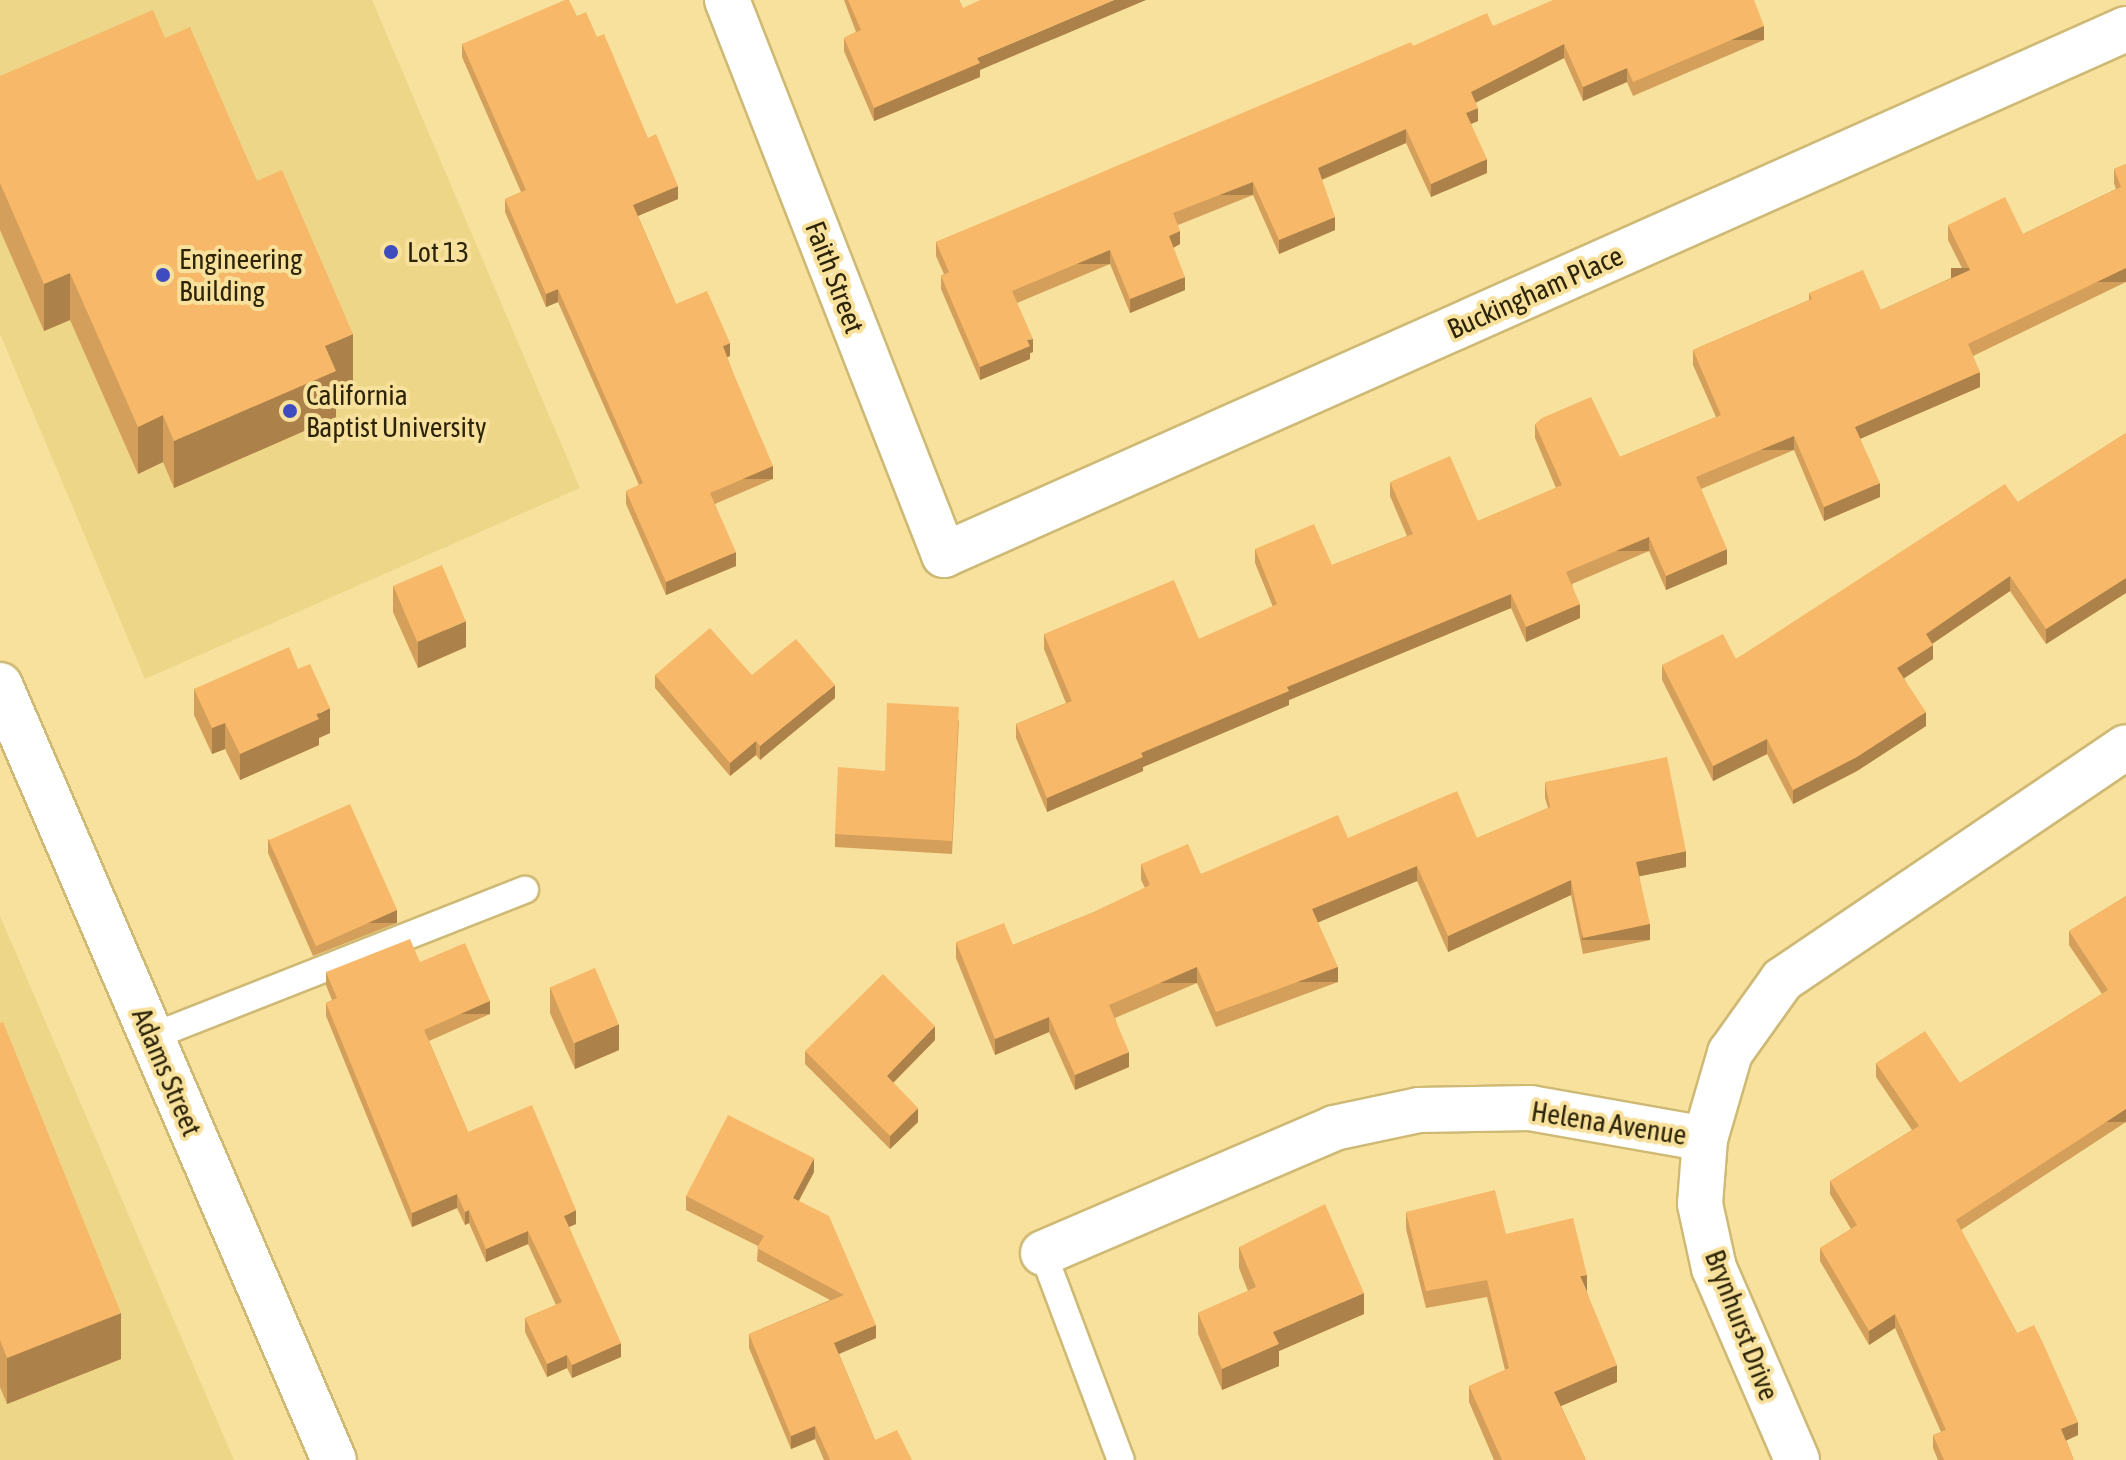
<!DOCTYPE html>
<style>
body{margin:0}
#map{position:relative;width:2126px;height:1460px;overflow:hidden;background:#f7e19c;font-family:"Asap Condensed",sans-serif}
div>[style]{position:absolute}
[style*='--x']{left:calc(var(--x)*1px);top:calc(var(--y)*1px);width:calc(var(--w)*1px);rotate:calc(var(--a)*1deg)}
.built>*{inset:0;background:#eed689}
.roads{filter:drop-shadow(2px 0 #ceb975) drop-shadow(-2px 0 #ceb975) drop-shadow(0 2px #ceb975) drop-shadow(0 -2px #ceb975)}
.service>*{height:26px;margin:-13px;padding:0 13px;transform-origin:13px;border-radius:13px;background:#fff}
.minor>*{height:44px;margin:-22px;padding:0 22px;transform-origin:22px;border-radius:22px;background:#fff}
.secondary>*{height:44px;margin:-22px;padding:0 22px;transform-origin:22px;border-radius:22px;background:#fff}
.wall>*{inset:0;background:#d49f5a}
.shaded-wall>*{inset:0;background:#ad824a;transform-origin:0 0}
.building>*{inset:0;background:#f7b969;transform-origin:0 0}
.dots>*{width:22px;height:22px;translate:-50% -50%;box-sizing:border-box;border:4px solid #f7e19c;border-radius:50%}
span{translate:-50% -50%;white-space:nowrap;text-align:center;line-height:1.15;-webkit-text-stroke:8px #f7e19c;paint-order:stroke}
.poi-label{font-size:28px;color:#2d2408}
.left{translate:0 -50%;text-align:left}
.street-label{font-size:28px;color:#2d2408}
</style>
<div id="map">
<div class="built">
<div style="clip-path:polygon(0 0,372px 0,580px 488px,145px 679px,0 334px)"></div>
<div style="clip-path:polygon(0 916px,234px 1460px,0 1460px)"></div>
</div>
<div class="roads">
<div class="service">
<div style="--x:151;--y:1037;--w:402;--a:-21.5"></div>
<div style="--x:1043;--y:1253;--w:221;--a:69.4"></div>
</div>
<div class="minor">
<div style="--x:727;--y:0;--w:596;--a:68.64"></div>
<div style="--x:944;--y:555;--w:1294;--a:-23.99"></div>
<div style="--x:1705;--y:1139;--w:65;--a:94.4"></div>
<div style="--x:1700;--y:1204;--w:66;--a:77.7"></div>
<div style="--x:1714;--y:1268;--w:209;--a:66.6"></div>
<div style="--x:1043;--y:1253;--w:317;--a:-23.2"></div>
<div style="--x:1334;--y:1128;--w:87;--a:-12"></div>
<div style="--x:1419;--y:1110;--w:111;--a:-1"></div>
<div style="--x:1530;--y:1108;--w:178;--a:10"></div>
<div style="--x:1705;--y:1139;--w:90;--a:-73.8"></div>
<div style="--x:1730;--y:1053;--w:90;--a:-54.5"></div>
<div style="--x:1782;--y:980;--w:415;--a:-34.1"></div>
</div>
<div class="secondary">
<div style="--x:0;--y:685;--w:844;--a:66.69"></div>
</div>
</div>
<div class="wall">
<div style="clip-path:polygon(844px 0,959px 0,963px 8px,980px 70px,980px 77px,874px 121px,844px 51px,844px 38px,856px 32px)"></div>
<div style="clip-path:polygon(577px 16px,597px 37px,678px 199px,638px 216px,676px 304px,730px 356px,727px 357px,773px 479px,715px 504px,736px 566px,666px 595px,626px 504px,626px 491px,639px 485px,558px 302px,546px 307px,505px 212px,505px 199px,521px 192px,462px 57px,462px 44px)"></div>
<div style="clip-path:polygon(1493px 26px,1764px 40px,1633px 96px,1627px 82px,1583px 101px,1564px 58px,1475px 103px,1478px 121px,1471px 124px,1487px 173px,1431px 197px,1406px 143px,1322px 180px,1335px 230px,1279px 254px,1253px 195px,1178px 225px,1180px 244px,1173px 248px,1185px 290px,1130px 313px,1110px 264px,1017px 303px,1033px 352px,1030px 353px,1030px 359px,980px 380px,941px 289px,941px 276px,944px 274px,936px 256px,936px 242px,1413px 46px)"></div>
<div style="clip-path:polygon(165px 38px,257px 181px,353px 381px,336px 388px,336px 417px,174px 488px,163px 462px,138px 474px,70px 320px,44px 331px,0 230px,0 76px)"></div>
<div style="clip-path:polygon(2126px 164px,2126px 282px,1973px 356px,1980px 387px,1860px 439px,1880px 497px,1824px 521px,1794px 450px,1701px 489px,1727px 564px,1666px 590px,1649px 551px,1572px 584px,1580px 618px,1526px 642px,1511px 608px,1289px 700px,1289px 705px,1143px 767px,1143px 771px,1047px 812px,1016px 738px,1016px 724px,1066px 703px,1044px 649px,1044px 634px,1199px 639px,1273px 607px,1255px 563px,1255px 549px,1332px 565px,1407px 536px,1390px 496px,1390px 482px,1478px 521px,1556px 488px,1535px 438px,1535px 424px,1620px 457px,1716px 417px,1693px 365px,1693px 350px,1809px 300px,1809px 293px,1881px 310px,1964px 272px,1948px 240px,1948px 225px,2023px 234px,2116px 189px,2114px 183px,2114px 169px)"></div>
<div style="clip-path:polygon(2126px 433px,2126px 593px,2046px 644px,2010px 591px,1932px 644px,1933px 659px,1904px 678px,1926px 726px,1857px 771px,1793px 804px,1767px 754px,1713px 781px,1662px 680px,1662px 665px,1736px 659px,2018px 502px)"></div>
<div style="clip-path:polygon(393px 586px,466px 647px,418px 668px,393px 612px)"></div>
<div style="clip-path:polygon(298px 669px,330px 733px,319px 738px,319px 745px,240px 780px,225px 749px,212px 754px,194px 715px,194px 689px)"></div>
<div style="clip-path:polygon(655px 675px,752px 675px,835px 698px,760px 760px,756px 755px,730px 776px,655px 688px)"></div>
<div style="clip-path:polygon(959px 720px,952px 854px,835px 847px,835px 834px,885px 771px)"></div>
<div style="clip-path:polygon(1545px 782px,1686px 867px,1639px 876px,1650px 940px,1583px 954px,1571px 895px,1448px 952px,1417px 881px,1318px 922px,1338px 982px,1216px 1027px,1197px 983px,1115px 1018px,1129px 1067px,1075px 1090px,1049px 1032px,995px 1055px,956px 958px,956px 942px,1013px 945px,1094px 912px,1145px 888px,1141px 880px,1141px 864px,1201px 874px,1348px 838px,1477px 838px,1548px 808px,1545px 798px)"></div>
<div style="clip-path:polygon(268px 839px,397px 923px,313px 956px,268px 853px)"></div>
<div style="clip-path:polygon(2126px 896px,2126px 1122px,1961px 1230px,2017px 1333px,2078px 1435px,2066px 1440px,2074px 1460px,1938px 1460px,1933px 1448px,1933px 1435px,1941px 1432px,1895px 1328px,1869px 1345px,1820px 1261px,1820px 1248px,1851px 1229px,1830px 1194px,1830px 1181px,1912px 1130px,1876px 1077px,1876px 1063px,1960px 1083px,2102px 994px,2069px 945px,2069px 931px)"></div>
<div style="clip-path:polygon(420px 962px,490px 1014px,429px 1041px,468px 1132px,576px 1224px,569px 1227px,621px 1357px,572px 1378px,567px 1368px,547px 1377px,525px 1332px,525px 1318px,556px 1305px,528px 1244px,486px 1262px,469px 1223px,465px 1225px,457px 1208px,412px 1227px,326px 1016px,326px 1003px,332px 1000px,326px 985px,326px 972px)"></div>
<div style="clip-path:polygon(550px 987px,619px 1050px,575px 1069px,550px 1013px)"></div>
<div style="clip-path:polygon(0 1023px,121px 1359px,7px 1404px,0 1387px)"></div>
<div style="clip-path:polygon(935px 1040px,893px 1083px,918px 1122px,890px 1149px,805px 1064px,805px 1051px)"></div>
<div style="clip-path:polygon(814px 1172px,799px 1201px,876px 1338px,839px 1354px,875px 1440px,912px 1460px,824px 1460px,815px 1439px,791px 1449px,749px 1348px,749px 1334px,830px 1300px,757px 1261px,758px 1246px,686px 1210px,686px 1196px)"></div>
<div style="clip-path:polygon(1406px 1212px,1506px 1234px,1587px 1292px,1617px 1382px,1561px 1406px,1586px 1460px,1494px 1460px,1469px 1402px,1469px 1386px,1505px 1370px,1487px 1297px,1426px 1308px,1406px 1229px)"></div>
<div style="clip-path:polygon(1239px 1247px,1364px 1314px,1279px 1351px,1279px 1366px,1222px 1390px,1198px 1334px,1198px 1313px,1248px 1291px,1239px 1268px)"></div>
</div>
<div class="shaded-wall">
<div style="clip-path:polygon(1114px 0,1146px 0,980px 70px,980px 77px,874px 121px,874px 108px,977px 58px)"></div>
<div style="left:1764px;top:26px;width:14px;height:142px;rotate:90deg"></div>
<div style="clip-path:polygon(1564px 44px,1564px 58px,1471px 105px,1471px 92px)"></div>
<div style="clip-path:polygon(1627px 68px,1627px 82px,1583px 101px,1583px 87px)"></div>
<div style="clip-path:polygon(1478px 108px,1478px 121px,1466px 126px,1466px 113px)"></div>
<div style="clip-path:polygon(1406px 129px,1406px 143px,1318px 181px,1318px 168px)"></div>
<div style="clip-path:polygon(1487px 159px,1487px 173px,1431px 197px,1431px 184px)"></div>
<div style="left:1253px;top:182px;width:13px;height:86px;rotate:90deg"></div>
<div style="clip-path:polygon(678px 186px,678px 199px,633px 218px,633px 205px)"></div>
<div style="clip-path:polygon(1335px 217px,1335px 230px,1279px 254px,1279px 240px)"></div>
<div style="clip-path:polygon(1180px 231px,1180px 244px,1169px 250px,1169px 236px)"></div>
<div style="left:1110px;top:250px;width:14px;height:106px;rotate:90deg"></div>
<div style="left:2126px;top:268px;width:14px;height:175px;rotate:90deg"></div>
<div style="clip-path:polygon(70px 273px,70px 320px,44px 331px,44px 284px)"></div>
<div style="clip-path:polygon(1185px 277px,1185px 290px,1130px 313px,1130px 299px)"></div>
<div style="clip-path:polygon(558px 289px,558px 302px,546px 307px,546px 294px)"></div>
<div style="clip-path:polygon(353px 334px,353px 381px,336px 388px,336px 417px,174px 488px,174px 441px,325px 346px)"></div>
<div style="clip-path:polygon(1033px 339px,1033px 352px,1030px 353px,1030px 359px,980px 380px,980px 367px,1027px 340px)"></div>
<div style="clip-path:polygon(730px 343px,730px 356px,723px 359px,723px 346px)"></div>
<div style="clip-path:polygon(1980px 372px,1980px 387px,1855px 441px,1855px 427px)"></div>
<div style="clip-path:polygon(163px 415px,163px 462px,138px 474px,138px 427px)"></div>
<div style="left:1794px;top:436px;width:14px;height:106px;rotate:90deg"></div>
<div style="left:773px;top:466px;width:13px;height:69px;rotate:90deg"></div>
<div style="clip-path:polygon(1880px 483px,1880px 497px,1824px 521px,1824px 507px)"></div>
<div style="left:1649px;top:537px;width:14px;height:90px;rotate:90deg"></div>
<div style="clip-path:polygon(1727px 549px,1727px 564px,1666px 590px,1666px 576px)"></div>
<div style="clip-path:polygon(736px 552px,736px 566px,666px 595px,666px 582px)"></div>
<div style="clip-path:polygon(2010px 576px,2010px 591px,1926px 648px,1926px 634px)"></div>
<div style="clip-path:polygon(2126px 578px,2126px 593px,2046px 644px,2046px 629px)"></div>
<div style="clip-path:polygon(1511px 594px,1511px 608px,1289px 700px,1289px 705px,1143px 767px,1143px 771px,1047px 812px,1047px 798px,1141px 753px,1287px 687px)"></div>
<div style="clip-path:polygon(1580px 604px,1580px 618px,1526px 642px,1526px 627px)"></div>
<div style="clip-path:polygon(466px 621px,466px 647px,418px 668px,418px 642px)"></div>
<div style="clip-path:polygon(1933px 645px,1933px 659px,1897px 683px,1897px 668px)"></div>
<div style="clip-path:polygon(835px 685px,835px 698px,760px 760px,760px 746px)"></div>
<div style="clip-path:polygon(330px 708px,330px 733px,319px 738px,319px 745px,240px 780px,240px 754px)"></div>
<div style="clip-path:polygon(1926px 712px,1926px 726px,1857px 771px,1793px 804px,1793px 790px)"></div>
<div style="clip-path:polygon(225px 723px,225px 749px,212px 754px,212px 728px)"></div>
<div style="clip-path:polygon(1767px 739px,1767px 754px,1713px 781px,1713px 766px)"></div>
<div style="clip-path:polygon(756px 741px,756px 755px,730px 776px,730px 763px)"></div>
<div style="clip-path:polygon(1686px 851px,1686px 867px,1636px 877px,1636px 862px)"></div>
<div style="clip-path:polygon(1417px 866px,1417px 881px,1312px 925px,1312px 909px)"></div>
<div style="clip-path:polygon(1571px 880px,1571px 895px,1448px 952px,1448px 936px)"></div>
<div style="left:397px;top:910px;width:13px;height:90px;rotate:90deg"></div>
<div style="left:1650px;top:924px;width:16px;height:68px;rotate:90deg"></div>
<div style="left:1197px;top:967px;width:16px;height:96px;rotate:90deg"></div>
<div style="left:1338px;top:967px;width:15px;height:130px;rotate:90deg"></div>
<div style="left:490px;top:1001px;width:13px;height:72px;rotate:90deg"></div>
<div style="clip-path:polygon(1049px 1017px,1049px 1032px,995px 1055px,995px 1039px)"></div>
<div style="clip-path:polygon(619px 1024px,619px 1050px,575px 1069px,575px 1043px)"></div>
<div style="clip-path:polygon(935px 1026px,935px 1040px,887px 1089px,887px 1076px)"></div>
<div style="clip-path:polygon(1129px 1052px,1129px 1067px,1075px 1090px,1075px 1075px)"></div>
<div style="clip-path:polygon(918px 1108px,918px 1122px,890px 1149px,890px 1136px)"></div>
<div style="left:2126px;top:1109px;width:13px;height:203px;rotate:90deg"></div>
<div style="clip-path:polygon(814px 1158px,814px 1172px,793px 1211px,793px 1198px)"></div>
<div style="clip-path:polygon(457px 1194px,457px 1208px,412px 1227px,412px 1213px)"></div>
<div style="clip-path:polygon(469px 1210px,469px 1223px,465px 1225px,465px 1212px)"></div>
<div style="clip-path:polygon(576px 1210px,576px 1224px,564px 1229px,564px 1216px)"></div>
<div style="clip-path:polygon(528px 1231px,528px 1244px,486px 1262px,486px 1249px)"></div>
<div style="clip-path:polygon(1587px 1275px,1587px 1292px,1580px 1276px)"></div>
<div style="clip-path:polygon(1364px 1293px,1364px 1314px,1279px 1351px,1279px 1366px,1222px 1390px,1222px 1369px,1273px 1332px)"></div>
<div style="clip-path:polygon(121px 1313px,121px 1359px,7px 1404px,7px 1358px)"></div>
<div style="clip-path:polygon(1895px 1314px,1895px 1328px,1869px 1345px,1869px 1331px)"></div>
<div style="clip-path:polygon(876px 1325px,876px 1338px,834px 1356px,834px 1343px)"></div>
<div style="clip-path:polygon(621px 1343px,621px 1357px,572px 1378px,572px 1365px)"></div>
<div style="clip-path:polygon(567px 1355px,567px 1368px,547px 1377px,547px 1364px)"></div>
<div style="clip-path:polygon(1617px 1365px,1617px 1382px,1554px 1409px,1554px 1392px)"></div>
<div style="clip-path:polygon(2078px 1422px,2078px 1435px,2061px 1443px,2061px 1429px)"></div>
<div style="clip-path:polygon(815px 1426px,815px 1439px,791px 1449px,791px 1436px)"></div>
</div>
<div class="building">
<div style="clip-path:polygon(565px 0,569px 0,577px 16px,586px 12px,597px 37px,604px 34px,648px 138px,656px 134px,678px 186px,633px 205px,676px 304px,707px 291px,730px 343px,723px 346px,732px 370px,773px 466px,710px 493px,736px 552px,666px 582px,626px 491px,643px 483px,558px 289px,546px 294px,505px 199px,526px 190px,462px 44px)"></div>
<div style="clip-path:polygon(848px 0,959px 0,963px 8px,980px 0,1114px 0,977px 58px,980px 63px,874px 108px,844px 38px,861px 30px)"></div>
<div style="clip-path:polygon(1553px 0,1754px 0,1764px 26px,1633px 82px,1627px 68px,1583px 87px,1564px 44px,1471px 92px,1478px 108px,1466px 113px,1487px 159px,1431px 184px,1406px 129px,1318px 168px,1335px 217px,1279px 240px,1253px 182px,1173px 213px,1180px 231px,1169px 236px,1185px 277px,1130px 299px,1110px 250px,1012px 291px,1033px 339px,1027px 340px,1030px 346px,980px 367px,941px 276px,949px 272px,936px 242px,1411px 42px,1413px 46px,1487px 13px,1493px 26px)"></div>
<div style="clip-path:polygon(153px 10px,165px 38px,190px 27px,257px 181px,282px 170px,353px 334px,325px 346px,336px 371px,174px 441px,163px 415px,138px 427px,70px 273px,44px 284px,0 183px,0 76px)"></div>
<div style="clip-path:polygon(2126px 164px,2126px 268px,1968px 344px,1980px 372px,1855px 427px,1880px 483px,1824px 507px,1794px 436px,1696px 477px,1727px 549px,1666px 576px,1649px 537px,1566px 572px,1580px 604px,1526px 627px,1511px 594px,1287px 687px,1289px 691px,1141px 753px,1143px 757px,1047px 798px,1016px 724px,1072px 701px,1044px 634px,1174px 580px,1199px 639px,1277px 604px,1255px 549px,1314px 524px,1332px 565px,1413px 534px,1390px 482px,1450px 456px,1478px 521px,1562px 485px,1535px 424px,1542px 418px,1591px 397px,1620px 457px,1721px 415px,1693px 350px,1812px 299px,1809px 293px,1863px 270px,1881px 310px,1970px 270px,1948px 225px,2005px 197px,2023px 234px,2121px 187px,2114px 169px)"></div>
<div style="clip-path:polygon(2126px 433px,2126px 578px,2046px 629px,2010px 576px,1926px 634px,1933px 645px,1897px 668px,1926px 712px,1857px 757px,1793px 790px,1767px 739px,1713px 766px,1662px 665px,1723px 634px,1736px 659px,2005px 484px,2018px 502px)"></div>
<div style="left:442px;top:565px;width:61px;height:53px;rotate:67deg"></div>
<div style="clip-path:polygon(710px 628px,752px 675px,796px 639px,835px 685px,760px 746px,756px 741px,730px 763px,655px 675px)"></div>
<div style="clip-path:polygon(289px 647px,298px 669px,310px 664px,330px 708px,316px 714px,319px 719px,240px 754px,225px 723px,212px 728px,194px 689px)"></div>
<div style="clip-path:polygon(887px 703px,959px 707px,952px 841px,835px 834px,838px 767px,885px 771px)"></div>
<div style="clip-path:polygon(1667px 757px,1686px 851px,1636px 862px,1650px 924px,1583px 938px,1571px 880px,1448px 936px,1417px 866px,1312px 909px,1338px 967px,1216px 1012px,1197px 967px,1109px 1005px,1129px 1052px,1075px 1075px,1049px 1017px,995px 1039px,956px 942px,1004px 923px,1013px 945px,1094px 912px,1150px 885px,1141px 864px,1188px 844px,1201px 874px,1338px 815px,1348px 838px,1457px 791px,1477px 838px,1550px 807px,1545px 782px)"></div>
<div style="left:350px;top:804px;width:116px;height:89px;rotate:66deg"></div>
<div style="clip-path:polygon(2126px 896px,2126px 1109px,1956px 1220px,2017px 1333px,2034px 1325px,2043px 1343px,2078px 1422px,2061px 1429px,2074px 1460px,1944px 1460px,1933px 1435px,1946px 1430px,1895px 1314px,1869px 1331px,1820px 1248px,1857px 1225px,1830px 1181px,1919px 1126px,1876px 1063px,1925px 1031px,1960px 1083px,2108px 990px,2069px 931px)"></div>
<div style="clip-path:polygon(410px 939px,420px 962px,465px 943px,490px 1001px,424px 1030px,468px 1132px,532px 1105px,576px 1210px,564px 1216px,621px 1343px,572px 1365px,567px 1355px,547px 1364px,525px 1318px,562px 1302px,528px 1231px,486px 1249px,469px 1210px,465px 1212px,457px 1194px,412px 1213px,326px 1003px,337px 998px,326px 972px)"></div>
<div style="left:595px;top:968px;width:61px;height:49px;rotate:67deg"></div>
<div style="clip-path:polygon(883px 974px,935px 1026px,887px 1076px,918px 1108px,890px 1136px,805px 1051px)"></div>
<div style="clip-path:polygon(3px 1022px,121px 1313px,7px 1358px,0 1340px,0 1023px)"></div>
<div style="clip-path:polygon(728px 1115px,814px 1158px,793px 1198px,829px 1216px,876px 1325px,834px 1343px,875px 1440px,897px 1430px,912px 1460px,830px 1460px,815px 1426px,791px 1436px,749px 1334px,844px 1295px,757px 1248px,764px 1236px,686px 1196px)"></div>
<div style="clip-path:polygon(1495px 1190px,1506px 1234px,1573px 1218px,1587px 1275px,1580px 1276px,1617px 1365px,1554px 1392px,1586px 1460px,1502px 1460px,1469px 1386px,1509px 1368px,1487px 1280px,1426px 1291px,1406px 1212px)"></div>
<div style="clip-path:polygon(1325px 1204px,1364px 1293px,1273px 1332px,1279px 1344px,1222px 1369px,1198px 1313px,1256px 1287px,1239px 1247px)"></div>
</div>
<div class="dots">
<div style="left:391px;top:252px;background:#3e4cc0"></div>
<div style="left:163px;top:275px;background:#3e4cc0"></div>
<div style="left:290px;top:411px;background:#3e4cc0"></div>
</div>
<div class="poi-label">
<span class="left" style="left:407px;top:252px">Lot 13</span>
<span class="left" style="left:179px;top:275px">Engineering<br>Building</span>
<span class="left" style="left:306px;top:411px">California<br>Baptist University</span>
</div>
<div class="street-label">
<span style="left:835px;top:277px;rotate:69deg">Faith Street</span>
<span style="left:1535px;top:292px;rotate:-24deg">Buckingham Place</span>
<span style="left:167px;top:1072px;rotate:67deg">Adams Street</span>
<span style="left:1609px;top:1123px;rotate:9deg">Helena Avenue</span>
<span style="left:1742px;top:1325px;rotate:69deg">Brynhurst Drive</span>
</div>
</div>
